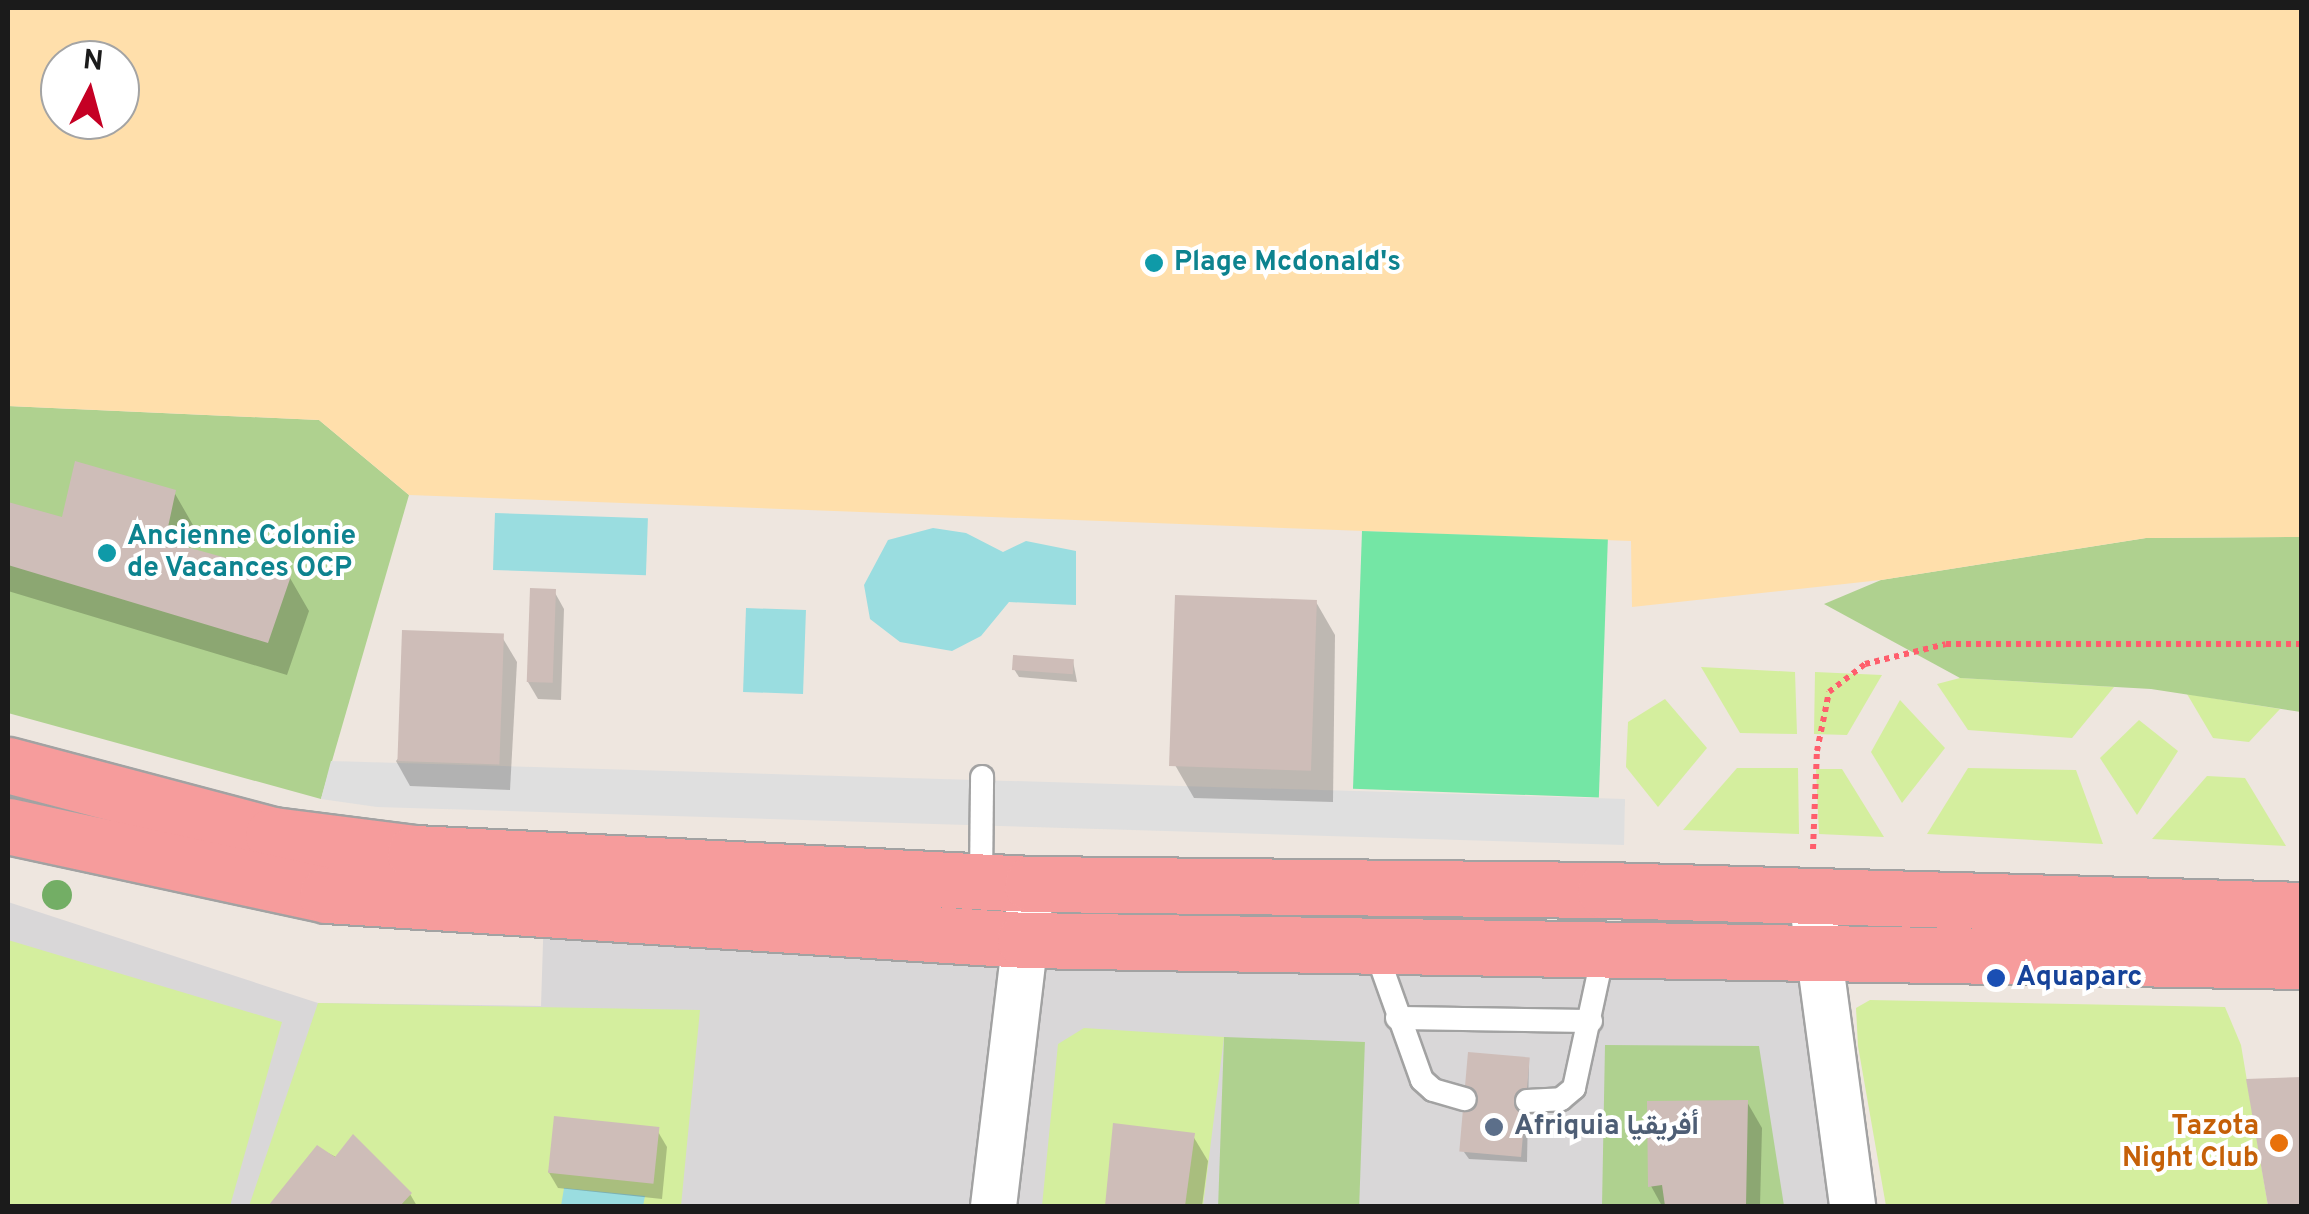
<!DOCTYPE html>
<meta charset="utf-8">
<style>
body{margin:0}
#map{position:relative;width:2309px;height:1214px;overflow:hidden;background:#eee6df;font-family:Overpass,Vazirmatn,sans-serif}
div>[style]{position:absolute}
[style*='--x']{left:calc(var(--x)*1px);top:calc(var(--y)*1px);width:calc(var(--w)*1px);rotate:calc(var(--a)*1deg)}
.residential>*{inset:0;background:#d9d7d8}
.grass>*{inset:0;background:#d4ee9e}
.forest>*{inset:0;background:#afd18f;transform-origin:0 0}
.sand>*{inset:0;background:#ffdfab}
.pitch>*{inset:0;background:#74e6a5;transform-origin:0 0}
.parking>*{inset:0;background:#dfdfdf}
.water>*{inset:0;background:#9adde0;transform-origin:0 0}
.shadow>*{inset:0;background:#0003}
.building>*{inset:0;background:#cebdb8;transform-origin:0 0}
.path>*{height:6px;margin-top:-3px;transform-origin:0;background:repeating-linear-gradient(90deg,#ff5e6c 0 5px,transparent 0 10px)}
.roads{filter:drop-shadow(2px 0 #a2a2a2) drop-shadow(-2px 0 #a2a2a2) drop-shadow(0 2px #a2a2a2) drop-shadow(0 -2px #a2a2a2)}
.service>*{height:22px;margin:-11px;padding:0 11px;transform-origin:11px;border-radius:11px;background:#fff}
.minor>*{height:45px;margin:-22.5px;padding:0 22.5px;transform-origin:22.5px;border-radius:22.5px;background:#fff}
.trunk>*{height:55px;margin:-27.5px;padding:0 27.5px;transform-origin:27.5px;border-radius:27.5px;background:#f69c9c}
.trees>*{width:30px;height:30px;margin:-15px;border-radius:50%;background:#73ae65}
.dots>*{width:28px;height:28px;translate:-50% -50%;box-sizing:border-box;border:5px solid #fff;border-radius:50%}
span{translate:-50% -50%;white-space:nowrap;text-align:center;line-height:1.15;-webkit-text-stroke:8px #fff;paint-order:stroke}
.culture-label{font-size:28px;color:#0d838f;font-weight:700}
.left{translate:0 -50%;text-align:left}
.transit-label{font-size:28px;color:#164399;font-weight:700}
.service-label{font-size:28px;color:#4e5e75;font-weight:700}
.food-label{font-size:28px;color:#c56008;font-weight:700}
.right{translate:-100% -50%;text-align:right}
.frame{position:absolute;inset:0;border:10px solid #1b1b1b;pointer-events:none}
.north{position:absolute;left:40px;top:40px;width:100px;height:100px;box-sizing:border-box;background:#fff;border:2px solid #a4a4a4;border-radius:50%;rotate:6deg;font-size:28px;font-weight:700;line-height:40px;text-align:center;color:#1b1b1b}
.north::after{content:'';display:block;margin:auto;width:35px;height:45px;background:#c50024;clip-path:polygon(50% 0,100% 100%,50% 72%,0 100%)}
</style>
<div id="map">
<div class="residential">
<div style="clip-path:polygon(8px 902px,318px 1003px,541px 1006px,544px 911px,1817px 951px,1852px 1206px,8px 1206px)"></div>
</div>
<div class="grass">
<div style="clip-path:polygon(1701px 667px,1795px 672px,1797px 734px,1740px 733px)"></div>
<div style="clip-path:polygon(1815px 672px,1882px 675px,1847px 735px,1814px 734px)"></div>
<div style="clip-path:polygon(1960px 678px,2114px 687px,2072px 738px,1968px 730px,1937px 684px)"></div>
<div style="clip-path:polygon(2187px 694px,2280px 709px,2249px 742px,2213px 738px)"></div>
<div style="clip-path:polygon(1665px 699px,1707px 748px,1658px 807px,1626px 767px,1628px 722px)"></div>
<div style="clip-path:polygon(1900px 700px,1945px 748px,1902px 803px,1871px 752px)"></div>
<div style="clip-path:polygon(2139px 720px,2178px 751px,2137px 815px,2100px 758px)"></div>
<div style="clip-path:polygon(1737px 768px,1798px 768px,1799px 834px,1683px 830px)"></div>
<div style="clip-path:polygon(1968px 768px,2076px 770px,2103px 844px,1927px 834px)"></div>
<div style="clip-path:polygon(1816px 769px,1842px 769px,1884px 837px,1819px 834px)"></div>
<div style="clip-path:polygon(2207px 776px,2245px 778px,2286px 846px,2152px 839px)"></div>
<div style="clip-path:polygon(8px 940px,282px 1022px,230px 1206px,8px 1206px)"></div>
<div style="clip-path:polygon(1870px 1000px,2225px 1007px,2241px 1045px,2268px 1206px,1886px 1206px,1858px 1046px,1856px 1008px)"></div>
<div style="clip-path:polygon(318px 1003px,700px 1010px,681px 1206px,249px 1206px)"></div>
<div style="clip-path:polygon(1084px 1028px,1224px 1037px,1203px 1206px,1042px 1206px,1058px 1044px)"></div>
</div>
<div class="forest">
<div style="clip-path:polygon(8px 406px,319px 420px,409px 495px,321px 799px,8px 713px)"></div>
<div style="clip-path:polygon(2301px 537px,2301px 712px,2151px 689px,1960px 678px,1824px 604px,1881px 580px,2146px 538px)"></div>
<div style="left:1224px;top:1037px;width:141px;height:170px;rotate:2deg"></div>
<div style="clip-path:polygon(1605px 1045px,1759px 1046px,1784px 1206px,1602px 1206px)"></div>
</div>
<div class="sand">
<div style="clip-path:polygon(evenodd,8px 8px,2301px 8px,2301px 537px,2146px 538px,1881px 580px,1632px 607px,1631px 541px,409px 495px,319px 420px,8px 406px,8px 8px,60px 60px,120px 60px,120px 120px,60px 120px,60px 60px)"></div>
</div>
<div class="pitch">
<div style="left:1362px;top:531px;width:246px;height:258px;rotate:2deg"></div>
</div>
<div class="parking">
<div style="clip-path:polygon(331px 761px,1625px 799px,1624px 845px,377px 807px,321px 799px)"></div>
</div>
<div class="water">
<div style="left:495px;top:513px;width:153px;height:57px;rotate:2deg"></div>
<div style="clip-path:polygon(933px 528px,966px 533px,1003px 552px,1026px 541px,1076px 551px,1076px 605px,1009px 602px,981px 636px,952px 651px,900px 642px,870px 619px,864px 585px,888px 540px)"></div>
<div style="left:746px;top:608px;width:60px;height:84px;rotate:2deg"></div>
<div style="clip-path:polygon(564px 1188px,645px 1196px,643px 1206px,561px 1206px)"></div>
</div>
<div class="shadow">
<div style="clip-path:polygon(174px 492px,193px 525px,188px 550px,290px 578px,309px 611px,287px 675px,8px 591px,8px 504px,64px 520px)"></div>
<div style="clip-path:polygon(554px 591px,564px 609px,561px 700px,538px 699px,528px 682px)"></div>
<div style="clip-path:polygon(1316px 602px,1335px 635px,1333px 802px,1194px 798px,1175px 765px)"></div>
<div style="clip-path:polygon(502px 637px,517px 662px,510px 790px,410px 786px,396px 761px)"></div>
<div style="clip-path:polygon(1073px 661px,1077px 682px,1019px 677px,1014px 669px)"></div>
<div style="clip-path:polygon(1529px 1059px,1527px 1162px,1469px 1159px,1464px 1152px)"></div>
<div style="clip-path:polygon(1747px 1102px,1762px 1128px,1760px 1206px,1662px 1206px,1651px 1186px)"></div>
<div style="clip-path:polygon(1115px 1126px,1193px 1136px,1208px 1161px,1202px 1206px,1107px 1206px)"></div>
<div style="clip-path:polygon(657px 1130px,667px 1147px,662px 1199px,558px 1188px,548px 1171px)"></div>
<div style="clip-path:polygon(318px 1148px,410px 1194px,417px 1206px,274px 1206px)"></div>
</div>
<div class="building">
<div style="clip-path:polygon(75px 461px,176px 490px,165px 541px,291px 576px,268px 643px,8px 565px,8px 502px,62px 517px)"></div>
<div style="left:530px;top:588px;width:26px;height:94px;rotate:2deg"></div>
<div style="left:1175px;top:595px;width:142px;height:171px;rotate:2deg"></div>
<div style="left:402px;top:630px;width:102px;height:131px;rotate:2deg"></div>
<div style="left:1013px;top:655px;width:61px;height:15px;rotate:4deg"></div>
<div style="left:1468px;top:1052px;width:62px;height:100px;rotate:5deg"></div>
<div style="clip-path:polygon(2302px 1077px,2302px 1206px,2268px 1206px,2246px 1079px)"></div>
<div style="clip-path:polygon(1748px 1100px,1746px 1206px,1665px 1206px,1662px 1185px,1648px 1187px,1647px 1101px)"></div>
<div style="left:554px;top:1116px;width:106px;height:57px;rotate:6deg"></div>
<div style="clip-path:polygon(1113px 1123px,1195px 1133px,1185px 1206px,1105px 1206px)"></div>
<div style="clip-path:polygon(353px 1134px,412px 1193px,400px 1206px,268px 1206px,317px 1145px,335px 1157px)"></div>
</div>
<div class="path">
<div style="--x:1813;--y:849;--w:98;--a:-87.7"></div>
<div style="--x:1817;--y:751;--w:60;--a:-78.5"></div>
<div style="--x:1829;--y:692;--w:46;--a:-37.9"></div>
<div style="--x:1865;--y:664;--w:83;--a:-13.9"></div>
<div style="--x:1946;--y:644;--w:356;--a:0"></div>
</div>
<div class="roads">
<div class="service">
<div style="--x:981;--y:881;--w:104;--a:-89.4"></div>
<div style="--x:1374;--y:946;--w:142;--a:70.3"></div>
<div style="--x:1422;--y:1080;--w:15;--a:42"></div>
<div style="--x:1433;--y:1090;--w:33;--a:16"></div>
<div style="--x:1397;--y:1018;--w:194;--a:0.9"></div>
<div style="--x:1527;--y:1101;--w:34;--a:-3"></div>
<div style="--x:1561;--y:1099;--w:17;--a:-40"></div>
<div style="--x:1574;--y:1088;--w:142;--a:-77.8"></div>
</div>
<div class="minor">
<div style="--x:1811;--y:897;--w:312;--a:82.4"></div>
<div style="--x:993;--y:1206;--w:302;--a:-83.2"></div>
</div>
<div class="trunk">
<div style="--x:8;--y:765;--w:274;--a:14.8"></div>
<div style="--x:273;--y:835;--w:143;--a:7.2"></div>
<div style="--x:415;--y:853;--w:618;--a:2.88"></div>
<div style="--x:1032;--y:884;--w:573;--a:0.6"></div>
<div style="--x:1605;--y:890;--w:697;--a:1.64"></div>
<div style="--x:8;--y:826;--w:326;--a:12.2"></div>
<div style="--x:327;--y:895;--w:699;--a:3.69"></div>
<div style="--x:1025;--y:940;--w:1277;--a:0.94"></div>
</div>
</div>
<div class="trees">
<div style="left:57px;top:895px"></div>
</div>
<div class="dots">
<div style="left:1154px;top:263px;background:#0f9aa8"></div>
<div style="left:107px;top:553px;background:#0f9aa8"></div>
<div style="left:1996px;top:978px;background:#1a4fb4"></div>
<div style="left:1494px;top:1127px;background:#5c6f8a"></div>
<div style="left:2279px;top:1143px;background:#e8710a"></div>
</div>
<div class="culture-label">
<span class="left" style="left:1174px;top:263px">Plage Mcdonald's</span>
<span class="left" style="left:127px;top:553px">Ancienne Colonie<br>de Vacances OCP</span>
</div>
<div class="transit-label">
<span class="left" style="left:2016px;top:978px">Aquaparc</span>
</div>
<div class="service-label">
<span class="left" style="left:1514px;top:1127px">Afriquia أفريقيا</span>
</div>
<div class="food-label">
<span class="right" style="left:2259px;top:1143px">Tazota<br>Night Club</span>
</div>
<div class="frame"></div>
<div class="north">N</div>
</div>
